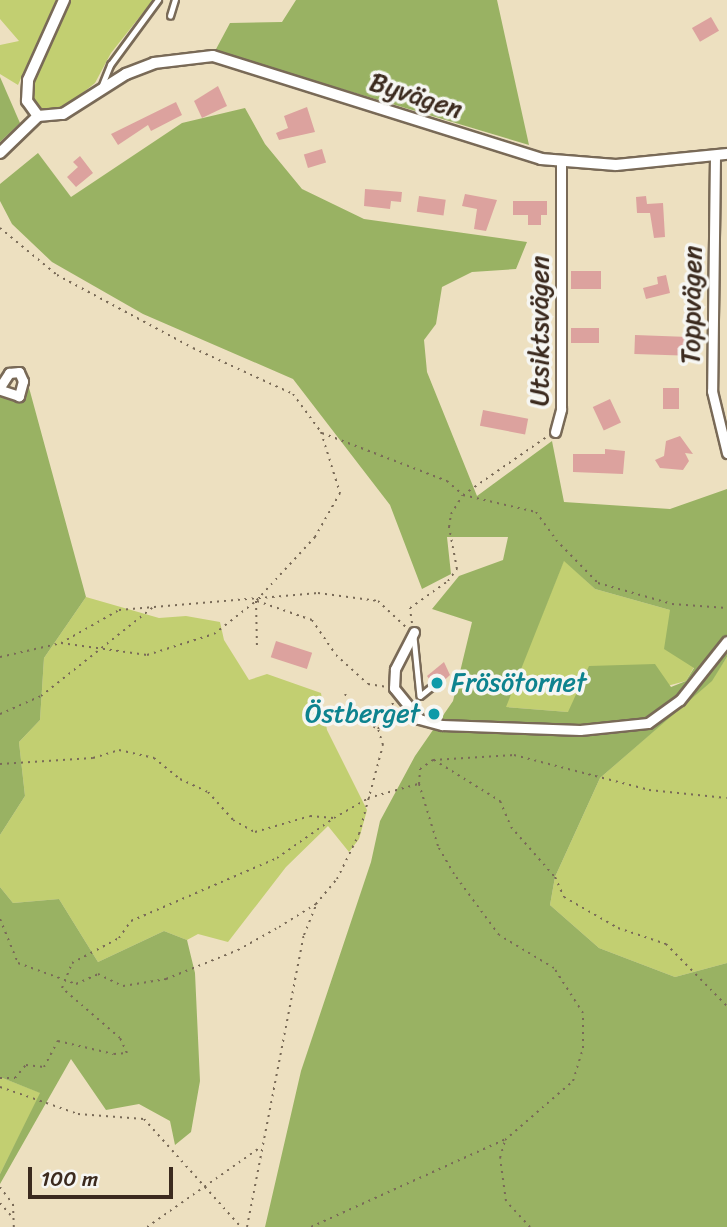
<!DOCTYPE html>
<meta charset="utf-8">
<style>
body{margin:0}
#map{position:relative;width:727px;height:1227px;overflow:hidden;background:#ede0c0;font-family:Sriracha,sans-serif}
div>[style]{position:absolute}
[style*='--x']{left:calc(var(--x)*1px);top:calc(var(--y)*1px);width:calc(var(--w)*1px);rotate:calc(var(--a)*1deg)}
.green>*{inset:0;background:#c2cf71}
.forest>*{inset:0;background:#99b263}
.building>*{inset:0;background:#dca29e;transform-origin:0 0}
.path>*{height:2px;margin-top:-1px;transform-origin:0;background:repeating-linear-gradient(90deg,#796a57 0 2px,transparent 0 7px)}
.roads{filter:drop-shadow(2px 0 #796a57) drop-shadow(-2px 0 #796a57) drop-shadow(0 2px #796a57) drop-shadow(0 -2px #796a57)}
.service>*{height:4.5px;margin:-2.25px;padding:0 2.25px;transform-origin:2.25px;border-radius:2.25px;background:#fff}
.minor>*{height:9px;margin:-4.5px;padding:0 4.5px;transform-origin:4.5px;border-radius:4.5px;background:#fff}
.tertiary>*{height:10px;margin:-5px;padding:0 5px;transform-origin:5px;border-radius:5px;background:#fff}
.dots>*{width:19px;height:19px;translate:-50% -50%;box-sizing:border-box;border:4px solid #f6f6f2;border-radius:50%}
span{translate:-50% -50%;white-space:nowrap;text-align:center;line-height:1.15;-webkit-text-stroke:7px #f6f6f2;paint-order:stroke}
.street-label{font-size:26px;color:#3b2a1e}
.culture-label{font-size:26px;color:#0d838f}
.left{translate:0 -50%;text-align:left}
.right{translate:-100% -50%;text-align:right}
.scale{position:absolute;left:28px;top:1167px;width:145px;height:32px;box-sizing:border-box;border:4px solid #3b2a1e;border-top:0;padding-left:9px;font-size:21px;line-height:24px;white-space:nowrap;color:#3b2a1e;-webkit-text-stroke:5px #f6f6f2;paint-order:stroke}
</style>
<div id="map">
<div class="green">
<div style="clip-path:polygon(0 0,56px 0,18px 85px,0 74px,0 45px,19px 41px,0 19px)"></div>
<div style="clip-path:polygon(71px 0,153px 0,111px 53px,95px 83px,65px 107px,44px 111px,33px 103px,33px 85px)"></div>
<div style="clip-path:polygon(564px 560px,595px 589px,670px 610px,694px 667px,686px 681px,568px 712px,505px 707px)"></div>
<div style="clip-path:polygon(86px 597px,159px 618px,186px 616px,220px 622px,224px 640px,249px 680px,267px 674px,321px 693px,327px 730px,367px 810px,359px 839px,349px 852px,328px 826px,286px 867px,228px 942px,198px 934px,187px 940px,164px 931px,98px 962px,59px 899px,13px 903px,0 887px,0 835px,25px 796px,19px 742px,40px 720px,44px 658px)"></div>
<div style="clip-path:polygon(727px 657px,727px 963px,675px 977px,599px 948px,550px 905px,555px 877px,600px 778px,711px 681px)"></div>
<div style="clip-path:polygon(0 1077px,41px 1093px,0 1174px)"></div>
</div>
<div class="forest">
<div style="clip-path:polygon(296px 0,497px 0,529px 145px,215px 51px,230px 23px,282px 22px)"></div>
<div style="clip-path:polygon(0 77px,20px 123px,0 142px)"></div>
<div style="clip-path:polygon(evenodd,245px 108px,265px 144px,302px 189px,364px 219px,527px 242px,516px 269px,472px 272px,442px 287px,436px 324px,424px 340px,427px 372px,477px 496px,552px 441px,564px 502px,670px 509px,727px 489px,727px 657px,712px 681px,600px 778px,555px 877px,550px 905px,599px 948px,675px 977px,727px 963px,727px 1227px,265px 1227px,301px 1071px,371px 862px,380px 821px,415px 756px,453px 701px,472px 622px,432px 609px,459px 576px,503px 560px,508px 537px,447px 537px,451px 574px,422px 589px,390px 505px,293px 379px,143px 314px,52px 262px,12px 224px,0 201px,0 184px,38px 153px,71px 197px,182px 123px,245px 108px,564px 561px,595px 589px,670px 610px,664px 649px,694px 668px,686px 681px,671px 687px,655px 664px,589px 666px,568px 712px,506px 707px,564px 561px)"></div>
<div style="clip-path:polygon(28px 384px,86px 597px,44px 658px,40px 720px,19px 742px,25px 796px,0 835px,0 394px,18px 398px)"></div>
<div style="clip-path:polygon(0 887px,13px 903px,59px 899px,98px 962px,164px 931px,187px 940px,195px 973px,200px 1081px,191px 1132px,175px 1145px,170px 1121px,139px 1104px,106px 1110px,71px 1059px,0 1184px,0 1174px,40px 1093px,0 1077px)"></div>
</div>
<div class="building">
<div style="left:711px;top:17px;width:16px;height:22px;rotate:60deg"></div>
<div style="clip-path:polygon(218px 86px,227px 106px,202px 118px,194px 101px)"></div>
<div style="clip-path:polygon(176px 102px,182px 115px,151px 131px,148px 125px,118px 145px,111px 134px)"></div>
<div style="clip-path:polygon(307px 107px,315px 132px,279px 140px,276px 133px,288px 128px,284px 116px)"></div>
<div style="left:322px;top:149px;width:14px;height:19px;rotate:73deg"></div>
<div style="clip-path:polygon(80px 156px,93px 173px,76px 187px,67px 177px,78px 167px,73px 162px)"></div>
<div style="clip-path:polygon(365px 189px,402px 192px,401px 202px,391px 201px,390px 209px,364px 206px)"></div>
<div style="clip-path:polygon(465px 194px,497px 200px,486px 231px,474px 229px,477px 209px,462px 206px)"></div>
<div style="left:419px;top:196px;width:27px;height:16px;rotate:8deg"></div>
<div style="clip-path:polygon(646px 196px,647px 204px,663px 203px,665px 237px,654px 238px,650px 213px,637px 213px,636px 197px)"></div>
<div style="clip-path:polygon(513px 201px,547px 201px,547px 215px,541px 215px,541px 225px,528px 225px,528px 215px,513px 215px)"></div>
<div style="left:571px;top:271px;width:30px;height:18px"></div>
<div style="clip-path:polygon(666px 275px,670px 293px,646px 299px,643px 288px,658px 284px,657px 277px)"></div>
<div style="left:571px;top:328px;width:28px;height:15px"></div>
<div style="left:635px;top:335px;width:54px;height:19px;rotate:2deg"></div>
<div style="left:679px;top:388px;width:21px;height:16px;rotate:90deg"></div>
<div style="left:610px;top:399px;width:26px;height:19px;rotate:65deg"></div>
<div style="left:483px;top:410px;width:46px;height:16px;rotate:11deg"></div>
<div style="clip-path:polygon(680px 436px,693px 454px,685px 453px,689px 461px,683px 470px,660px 468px,655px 460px,664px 456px,666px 441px)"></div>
<div style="clip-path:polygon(605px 449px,625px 451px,623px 474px,573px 472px,573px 454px,605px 454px)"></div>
<div style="left:276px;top:641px;width:38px;height:17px;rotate:18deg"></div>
<div style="clip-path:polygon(444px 662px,450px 675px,436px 688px,427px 676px)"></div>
</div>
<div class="path">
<div style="--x:0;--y:228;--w:74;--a:39.5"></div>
<div style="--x:57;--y:275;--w:154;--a:28.2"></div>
<div style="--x:193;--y:348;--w:110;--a:24.7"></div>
<div style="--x:293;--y:394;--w:47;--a:53.6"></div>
<div style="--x:321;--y:432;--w:64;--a:72.7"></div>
<div style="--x:340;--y:493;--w:51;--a:119.6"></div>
<div style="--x:315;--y:537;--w:87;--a:132.7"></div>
<div style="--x:322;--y:433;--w:134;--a:21"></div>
<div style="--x:447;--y:481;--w:21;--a:41"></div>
<div style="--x:463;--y:495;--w:75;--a:13.1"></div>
<div style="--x:536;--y:512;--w:34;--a:54"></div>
<div style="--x:556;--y:540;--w:60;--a:45.7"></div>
<div style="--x:598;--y:583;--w:77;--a:15.8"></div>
<div style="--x:672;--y:604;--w:55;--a:4.2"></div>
<div style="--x:257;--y:601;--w:58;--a:19.1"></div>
<div style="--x:312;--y:620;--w:42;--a:55.6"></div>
<div style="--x:336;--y:655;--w:43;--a:42.2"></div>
<div style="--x:368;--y:684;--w:18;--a:9"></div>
<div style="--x:412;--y:623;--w:15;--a:-98"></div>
<div style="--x:410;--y:608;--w:47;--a:-35.4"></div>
<div style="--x:448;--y:581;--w:15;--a:-53"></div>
<div style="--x:457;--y:569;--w:43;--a:-100.8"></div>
<div style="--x:449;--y:527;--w:13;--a:-81"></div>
<div style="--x:451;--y:514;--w:22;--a:-58"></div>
<div style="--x:463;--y:495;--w:103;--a:-34.8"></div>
<div style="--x:61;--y:643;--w:67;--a:-29.6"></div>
<div style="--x:119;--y:610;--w:200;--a:-4.9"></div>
<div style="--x:318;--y:593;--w:61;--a:7.6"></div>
<div style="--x:378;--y:601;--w:38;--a:43"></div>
<div style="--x:0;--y:657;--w:63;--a:-12.9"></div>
<div style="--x:61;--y:643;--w:87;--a:7.9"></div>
<div style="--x:147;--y:655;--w:70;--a:-17.4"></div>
<div style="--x:214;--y:634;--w:53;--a:-38.2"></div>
<div style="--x:256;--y:601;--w:48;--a:88.8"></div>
<div style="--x:345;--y:694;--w:31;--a:58"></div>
<div style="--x:361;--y:720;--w:17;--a:28"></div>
<div style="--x:0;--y:714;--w:45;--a:-23.7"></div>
<div style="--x:41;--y:696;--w:142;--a:-38.4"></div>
<div style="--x:434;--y:760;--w:78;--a:31.8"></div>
<div style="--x:500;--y:801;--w:28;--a:67"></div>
<div style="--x:511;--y:827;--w:67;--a:48.7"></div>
<div style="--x:555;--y:877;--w:22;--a:66"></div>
<div style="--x:564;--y:897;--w:62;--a:29.9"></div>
<div style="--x:618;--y:928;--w:51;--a:18.4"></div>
<div style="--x:666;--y:944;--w:87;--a:45.5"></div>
<div style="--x:0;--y:764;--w:93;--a:-3.7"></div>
<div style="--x:93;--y:758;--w:27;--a:-17"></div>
<div style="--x:119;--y:750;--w:36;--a:13"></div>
<div style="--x:154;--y:758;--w:33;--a:39"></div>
<div style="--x:180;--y:779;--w:31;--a:25"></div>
<div style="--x:208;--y:792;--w:38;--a:48"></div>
<div style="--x:233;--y:820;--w:25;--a:29"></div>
<div style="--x:255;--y:832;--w:57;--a:-16.2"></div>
<div style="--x:310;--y:816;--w:24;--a:5"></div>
<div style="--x:334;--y:818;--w:39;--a:-30"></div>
<div style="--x:368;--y:798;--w:52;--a:-15.6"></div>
<div style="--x:0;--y:919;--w:48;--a:67.8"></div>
<div style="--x:18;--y:963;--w:62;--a:19.9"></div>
<div style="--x:76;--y:984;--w:24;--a:-24"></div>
<div style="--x:98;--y:974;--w:28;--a:26"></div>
<div style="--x:123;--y:986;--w:44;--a:-9.2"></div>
<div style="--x:166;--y:979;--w:78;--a:-21.9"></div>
<div style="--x:238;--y:950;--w:47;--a:-29.3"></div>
<div style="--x:279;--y:927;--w:44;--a:-31.9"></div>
<div style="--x:316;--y:904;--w:33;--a:-50"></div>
<div style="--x:337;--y:879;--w:50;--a:-63.9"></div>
<div style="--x:359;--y:834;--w:92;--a:-74.9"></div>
<div style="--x:383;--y:745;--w:17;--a:-107"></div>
<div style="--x:378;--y:729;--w:32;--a:-60"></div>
<div style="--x:0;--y:1078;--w:15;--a:0"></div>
<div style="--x:15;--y:1078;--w:17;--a:-50"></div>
<div style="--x:26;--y:1065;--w:18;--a:6"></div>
<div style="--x:44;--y:1067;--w:30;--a:-62"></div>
<div style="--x:58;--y:1041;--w:57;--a:13.1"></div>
<div style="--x:114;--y:1054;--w:13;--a:-4"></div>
<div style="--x:127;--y:1053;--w:17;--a:-115"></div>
<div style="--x:120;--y:1038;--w:77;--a:-139.2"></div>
<div style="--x:62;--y:988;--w:27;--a:-68"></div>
<div style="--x:72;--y:963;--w:53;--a:-28"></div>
<div style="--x:119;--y:938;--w:21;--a:-55"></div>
<div style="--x:131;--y:921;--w:159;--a:-23.3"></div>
<div style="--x:277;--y:858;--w:70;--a:-35.1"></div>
<div style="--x:0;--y:1087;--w:83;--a:19.1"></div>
<div style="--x:78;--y:1114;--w:66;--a:4.3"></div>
<div style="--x:144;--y:1119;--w:145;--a:48.1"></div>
<div style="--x:0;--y:1187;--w:21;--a:53"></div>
<div style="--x:13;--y:1204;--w:23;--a:88"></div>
<div style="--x:0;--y:1203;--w:20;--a:49"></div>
<div style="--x:147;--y:1227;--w:139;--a:-35.1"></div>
<div style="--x:247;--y:1227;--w:298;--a:-79"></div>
<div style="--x:304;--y:935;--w:32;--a:-68"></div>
<div style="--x:311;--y:1227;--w:212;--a:-24.3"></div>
<div style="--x:530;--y:1227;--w:35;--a:-133"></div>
<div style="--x:506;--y:1201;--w:43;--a:-97.9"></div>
<div style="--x:500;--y:1158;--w:19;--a:-74"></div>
<div style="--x:505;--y:1140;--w:90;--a:-40.9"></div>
<div style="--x:573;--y:1081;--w:34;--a:-73"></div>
<div style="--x:583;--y:1048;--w:35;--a:-90"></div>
<div style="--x:583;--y:1013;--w:54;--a:-122.8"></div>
<div style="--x:554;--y:968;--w:64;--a:-149"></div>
<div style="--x:499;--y:935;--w:76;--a:-126.4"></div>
<div style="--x:454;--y:874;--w:32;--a:-120"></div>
<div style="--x:438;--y:846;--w:65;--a:-107"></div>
<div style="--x:419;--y:784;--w:15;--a:-86"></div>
<div style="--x:420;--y:769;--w:16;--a:-35"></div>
<div style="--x:433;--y:760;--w:81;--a:-3.5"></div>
<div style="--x:514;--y:755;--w:139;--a:14.5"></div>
<div style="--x:649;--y:790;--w:78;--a:5.9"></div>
</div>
<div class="roads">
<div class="service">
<div style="--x:170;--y:16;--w:17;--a:-73"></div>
<div style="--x:102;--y:85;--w:22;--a:-68"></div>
<div style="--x:110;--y:65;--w:81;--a:-53.6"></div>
<div style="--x:414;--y:637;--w:59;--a:84.2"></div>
<div style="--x:420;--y:696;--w:13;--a:-39"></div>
</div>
<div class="minor">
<div style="--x:715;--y:156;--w:235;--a:90.7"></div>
<div style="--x:712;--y:391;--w:64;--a:76.4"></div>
<div style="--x:0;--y:387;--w:17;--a:-57"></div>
<div style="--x:9;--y:373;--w:10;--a:-6"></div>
<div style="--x:19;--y:372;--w:10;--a:66"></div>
<div style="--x:23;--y:381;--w:16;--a:105"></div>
<div style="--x:19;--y:396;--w:20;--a:-162"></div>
<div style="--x:555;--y:432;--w:24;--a:-75"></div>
<div style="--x:561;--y:409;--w:248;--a:-90"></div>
<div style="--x:414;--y:632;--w:42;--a:117.2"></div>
<div style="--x:395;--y:669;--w:19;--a:93"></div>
<div style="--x:394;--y:688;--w:40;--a:51"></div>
<div style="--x:419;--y:719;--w:24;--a:15"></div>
<div style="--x:442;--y:725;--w:138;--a:2.1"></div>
<div style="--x:580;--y:730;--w:68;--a:-5.9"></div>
<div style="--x:648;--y:723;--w:39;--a:-36"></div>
<div style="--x:680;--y:700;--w:75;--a:-51.5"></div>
</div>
<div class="tertiary">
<div style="--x:38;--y:116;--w:19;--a:-126"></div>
<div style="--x:27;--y:101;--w:21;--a:-87"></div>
<div style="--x:28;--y:80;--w:88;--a:-65.8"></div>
<div style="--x:0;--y:153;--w:53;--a:-44.2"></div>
<div style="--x:38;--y:116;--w:25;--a:-5"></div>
<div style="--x:63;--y:114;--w:75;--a:-32.4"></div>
<div style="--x:126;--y:74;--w:30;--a:-21"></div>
<div style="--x:154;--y:63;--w:59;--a:-6.8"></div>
<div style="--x:213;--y:56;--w:344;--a:17.4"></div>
<div style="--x:541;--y:159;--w:75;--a:4.6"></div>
<div style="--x:616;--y:165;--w:112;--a:-5.7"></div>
</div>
</div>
<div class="dots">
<div style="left:437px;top:683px;background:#0f9aa8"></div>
<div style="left:434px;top:714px;background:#0f9aa8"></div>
</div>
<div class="street-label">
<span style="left:416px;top:96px;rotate:18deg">Byvägen</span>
<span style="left:692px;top:305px;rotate:-89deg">Toppvägen</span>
<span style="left:540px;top:331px;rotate:-90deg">Utsiktsvägen</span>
</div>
<div class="culture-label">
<span class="left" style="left:451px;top:683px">Frösötornet</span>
<span class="right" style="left:420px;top:714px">Östberget</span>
</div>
<div class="scale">100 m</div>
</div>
